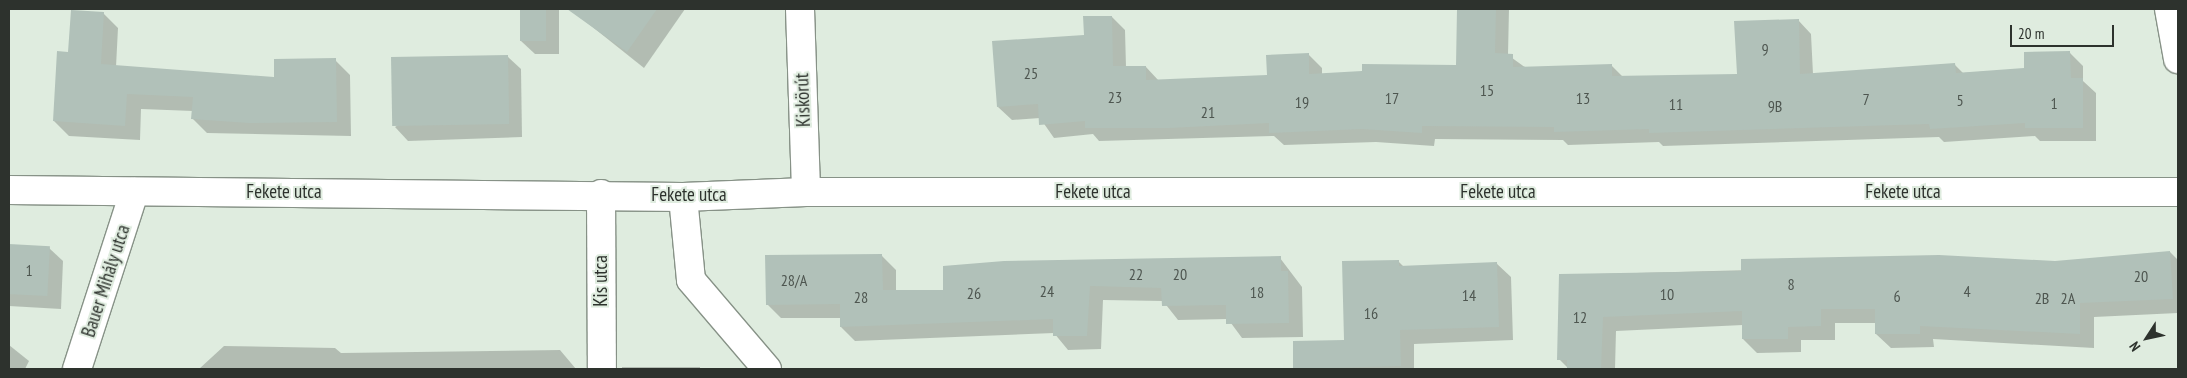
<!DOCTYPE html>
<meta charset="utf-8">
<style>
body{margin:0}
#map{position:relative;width:2187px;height:378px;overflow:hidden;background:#dfecdf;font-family:"PT Sans Narrow",sans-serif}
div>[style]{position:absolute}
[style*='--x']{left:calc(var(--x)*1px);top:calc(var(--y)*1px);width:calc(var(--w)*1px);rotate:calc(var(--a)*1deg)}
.shadow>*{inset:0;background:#0003;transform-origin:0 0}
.building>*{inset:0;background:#b1c1b9;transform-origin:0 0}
.roads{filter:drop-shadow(1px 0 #879287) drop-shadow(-1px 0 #879287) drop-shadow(0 1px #879287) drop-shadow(0 -1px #879287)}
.minor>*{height:28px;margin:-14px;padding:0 14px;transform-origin:14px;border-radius:14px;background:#fff}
span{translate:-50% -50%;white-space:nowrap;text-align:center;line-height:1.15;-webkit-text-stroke:4px #dfecdf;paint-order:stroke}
.number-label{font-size:16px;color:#4e5650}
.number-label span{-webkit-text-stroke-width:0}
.street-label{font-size:19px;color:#2d322d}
.frame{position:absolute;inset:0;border:10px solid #2d322d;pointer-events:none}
.north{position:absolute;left:2122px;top:313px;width:50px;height:50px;-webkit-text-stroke:4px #dfecdf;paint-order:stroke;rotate:235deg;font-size:14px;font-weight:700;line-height:20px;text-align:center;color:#2d322d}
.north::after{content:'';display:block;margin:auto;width:18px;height:22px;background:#2d322d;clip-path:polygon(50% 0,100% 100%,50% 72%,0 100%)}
.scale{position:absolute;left:2010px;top:25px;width:104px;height:22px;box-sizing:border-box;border:2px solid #2d322d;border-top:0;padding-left:6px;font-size:15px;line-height:18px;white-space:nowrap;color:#2d322d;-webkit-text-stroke:4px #dfecdf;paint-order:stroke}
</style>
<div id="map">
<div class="shadow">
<div style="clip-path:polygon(522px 9px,559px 9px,559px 54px,535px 54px,521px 41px)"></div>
<div style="clip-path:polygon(585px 9px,685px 9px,644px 68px,580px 17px)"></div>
<div style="clip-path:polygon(1458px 9px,1509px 9px,1508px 55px,1526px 68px,1611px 65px,1623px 77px,1738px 75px,1798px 20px,1811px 34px,1813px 74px,1954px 64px,1963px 73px,2026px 69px,2070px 53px,2083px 66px,2083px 81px,2096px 93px,2096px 141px,2040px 141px,2035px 136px,1944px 142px,1939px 137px,1663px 146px,1659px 142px,1568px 145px,1563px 140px,1435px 139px,1434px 146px,1376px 142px,1284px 145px,1274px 136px,1099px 141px,1093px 134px,1054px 138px,1040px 118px,1012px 120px,998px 107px,1112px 17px,1125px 30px,1126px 67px,1146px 67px,1159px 81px,1268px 76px,1308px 54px,1322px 68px,1322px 75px,1457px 66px)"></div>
<div style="clip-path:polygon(2062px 9px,2109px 9px,2108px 10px)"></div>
<div style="clip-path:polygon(103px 13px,118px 28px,116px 67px,276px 79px,335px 60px,350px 75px,351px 136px,207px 133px,192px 118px,193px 111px,141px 109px,140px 140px,69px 136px,54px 121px,70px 53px)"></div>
<div style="clip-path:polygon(507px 56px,521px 69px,522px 137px,408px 141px,395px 127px)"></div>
<div style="clip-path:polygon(9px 246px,49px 248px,63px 261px,61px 309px,9px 306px)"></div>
<div style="clip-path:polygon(2170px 252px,2178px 260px,2178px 313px,2094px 317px,2094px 348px,1933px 339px,1934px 347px,1891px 348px,1876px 334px,1876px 323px,1835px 323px,1835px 340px,1801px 340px,1801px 352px,1757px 353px,1743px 339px,1743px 325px,1616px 331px,1615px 369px,1569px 369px,1559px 359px,1560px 275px,2055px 262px)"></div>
<div style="clip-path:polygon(882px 256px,896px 270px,896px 292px,945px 292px,1280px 258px,1302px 287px,1303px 337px,1242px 338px,1228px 319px,1178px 320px,1163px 301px,1103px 300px,1101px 349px,1068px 350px,1054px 333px,855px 341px,841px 327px,841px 318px,781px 318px,767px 304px)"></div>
<div style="clip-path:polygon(1398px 261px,1404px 267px,1496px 263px,1511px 277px,1513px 340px,1414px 344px,1414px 369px,1294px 369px,1294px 342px,1345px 342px)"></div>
<div style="clip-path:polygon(9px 345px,29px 361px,25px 369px,9px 369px)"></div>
<div style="clip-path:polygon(224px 346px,335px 348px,341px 353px,560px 350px,576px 369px,199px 369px)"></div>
<div style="left:622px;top:367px;width:78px;height:2px"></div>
</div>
<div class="building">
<div style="left:520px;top:9px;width:26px;height:32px"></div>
<div style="clip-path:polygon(567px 9px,657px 9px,627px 52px)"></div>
<div style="clip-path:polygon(1457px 9px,1496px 9px,1495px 53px,1513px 54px,1513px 67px,1612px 64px,1612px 76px,1737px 74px,1734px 21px,1799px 19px,1800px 74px,1955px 63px,1956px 73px,2024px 68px,2024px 52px,2070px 51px,2071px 78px,2083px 78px,2083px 128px,2025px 128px,2025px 123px,1930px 129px,1929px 124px,1649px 133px,1649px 129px,1554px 132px,1554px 127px,1422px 126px,1422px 133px,1362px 129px,1269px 133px,1269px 123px,1169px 128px,1085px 128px,1085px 121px,1039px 125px,1038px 104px,997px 107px,992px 41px,1084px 35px,1083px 16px,1112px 16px,1113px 66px,1146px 66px,1146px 80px,1267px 75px,1266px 55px,1309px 53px,1309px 74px,1362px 71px,1362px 64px,1456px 65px)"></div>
<div style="clip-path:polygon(71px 10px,104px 12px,101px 64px,274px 77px,274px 59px,336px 58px,337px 122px,249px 123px,191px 119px,193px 97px,127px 94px,125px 126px,53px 121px,57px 51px,68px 52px)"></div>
<div style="left:508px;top:55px;width:69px;height:117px;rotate:89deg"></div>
<div style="left:9px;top:244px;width:41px;height:50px;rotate:3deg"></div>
<div style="clip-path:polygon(2170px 251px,2173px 299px,2080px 303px,2080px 334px,1920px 326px,1920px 334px,1875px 334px,1875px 309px,1821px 309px,1821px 326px,1788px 327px,1788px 339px,1742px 339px,1742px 311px,1603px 317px,1601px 369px,1567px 369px,1567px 360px,1557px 360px,1559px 274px,1741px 271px,1741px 259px,1939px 255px,2055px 261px)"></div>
<div style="clip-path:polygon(882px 254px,883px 290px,943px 290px,943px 266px,1004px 261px,1281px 256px,1281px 271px,1288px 271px,1289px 323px,1226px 324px,1226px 305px,1162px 306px,1161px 288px,1090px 286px,1087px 336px,1053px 336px,1053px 319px,840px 327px,840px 304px,766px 305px,765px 255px)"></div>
<div style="clip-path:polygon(1399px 260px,1399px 266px,1497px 262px,1499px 327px,1400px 330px,1401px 366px,1293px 369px,1293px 341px,1344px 340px,1342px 261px)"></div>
</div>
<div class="roads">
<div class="minor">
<div style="--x:800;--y:9;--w:183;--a:88.1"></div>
<div style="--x:2169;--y:9;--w:51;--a:79.8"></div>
<div style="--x:9;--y:190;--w:674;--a:0.6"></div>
<div style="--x:683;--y:197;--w:123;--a:-2.3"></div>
<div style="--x:806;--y:192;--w:1372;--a:0"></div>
<div style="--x:601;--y:194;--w:175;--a:89.7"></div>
<div style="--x:683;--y:197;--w:83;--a:84.5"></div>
<div style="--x:691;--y:280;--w:117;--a:49.5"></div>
<div style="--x:77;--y:369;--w:186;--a:-72.1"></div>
</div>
</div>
<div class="number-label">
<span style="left:1765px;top:49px">9</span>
<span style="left:1031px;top:73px">25</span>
<span style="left:1487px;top:90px">15</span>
<span style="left:1115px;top:97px">23</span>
<span style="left:1392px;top:98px">17</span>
<span style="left:1583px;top:98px">13</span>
<span style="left:1866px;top:99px">7</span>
<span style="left:1960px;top:100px">5</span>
<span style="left:1302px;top:102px">19</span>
<span style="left:2054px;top:103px">1</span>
<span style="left:1676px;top:104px">11</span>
<span style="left:1775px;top:106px">9B</span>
<span style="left:1208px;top:112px">21</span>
<span style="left:29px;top:270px">1</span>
<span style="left:1136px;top:274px">22</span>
<span style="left:1180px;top:274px">20</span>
<span style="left:2141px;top:276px">20</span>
<span style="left:794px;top:280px">28/A</span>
<span style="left:1791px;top:284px">8</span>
<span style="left:1047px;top:291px">24</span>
<span style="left:1967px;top:291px">4</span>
<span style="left:1257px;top:292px">18</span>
<span style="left:974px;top:293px">26</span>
<span style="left:1667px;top:294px">10</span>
<span style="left:1469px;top:295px">14</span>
<span style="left:1897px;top:296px">6</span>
<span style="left:861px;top:297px">28</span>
<span style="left:2042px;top:298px">2B</span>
<span style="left:2068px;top:298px">2A</span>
<span style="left:1371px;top:313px">16</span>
<span style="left:1580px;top:317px">12</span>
</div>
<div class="street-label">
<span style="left:803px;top:100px;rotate:-92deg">Kiskörút</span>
<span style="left:284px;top:192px">Fekete utca</span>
<span style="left:1093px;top:192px">Fekete utca</span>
<span style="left:1498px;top:192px">Fekete utca</span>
<span style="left:1903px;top:192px">Fekete utca</span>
<span style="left:689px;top:195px">Fekete utca</span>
<span style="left:106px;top:281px;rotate:-72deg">Bauer Mihály utca</span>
<span style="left:601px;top:281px;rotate:-90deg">Kis utca</span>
</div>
<div class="frame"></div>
<div class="north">N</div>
<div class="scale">20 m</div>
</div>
